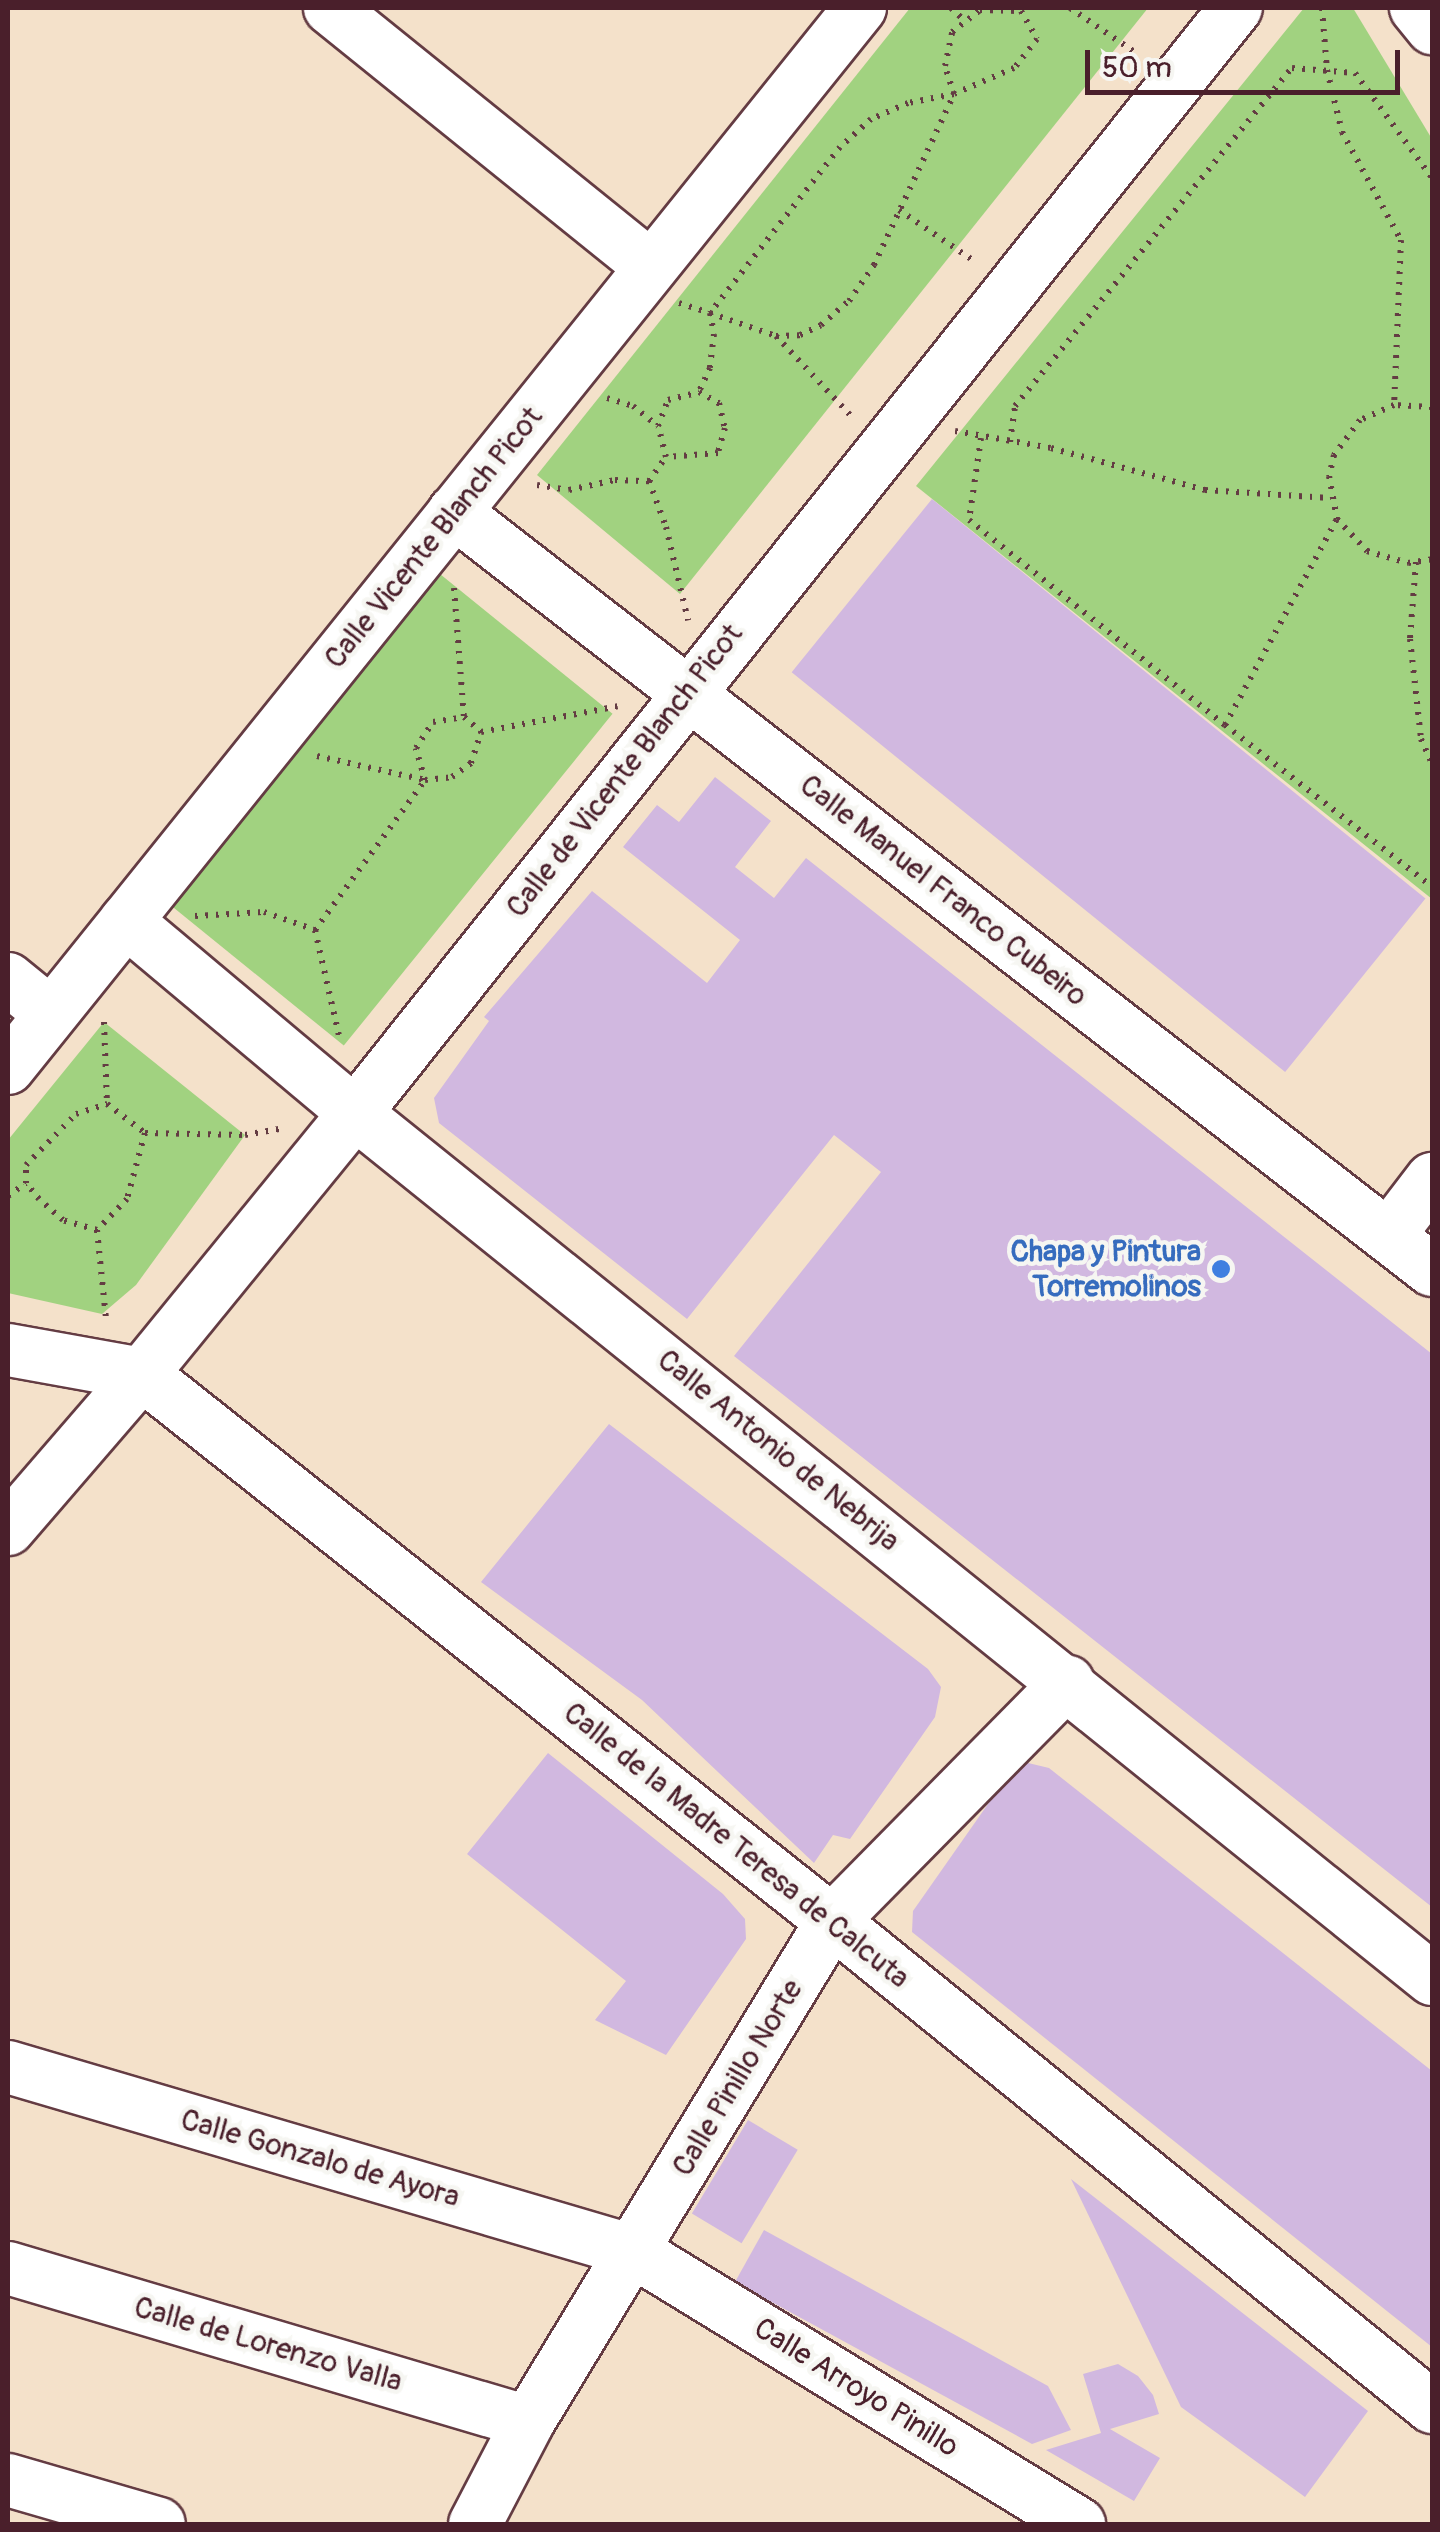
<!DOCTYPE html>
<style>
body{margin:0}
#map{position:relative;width:1440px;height:2532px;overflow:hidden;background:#f4e1ca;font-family:Pangolin,sans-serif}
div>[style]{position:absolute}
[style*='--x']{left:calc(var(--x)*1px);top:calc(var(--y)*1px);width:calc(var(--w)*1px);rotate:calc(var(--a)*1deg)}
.green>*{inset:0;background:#a1d280;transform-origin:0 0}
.building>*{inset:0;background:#d1b8e0;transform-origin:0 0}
.path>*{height:6px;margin-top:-3px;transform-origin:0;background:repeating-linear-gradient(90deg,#643c43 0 2.5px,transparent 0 10.5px)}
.roads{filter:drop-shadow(2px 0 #643c43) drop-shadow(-2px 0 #643c43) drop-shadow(0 2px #643c43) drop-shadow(0 -2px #643c43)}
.minor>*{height:52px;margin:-26px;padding:0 26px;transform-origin:26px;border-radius:26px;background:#fff}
.dots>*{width:28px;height:28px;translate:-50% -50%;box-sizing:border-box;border:5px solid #f6f6f2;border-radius:50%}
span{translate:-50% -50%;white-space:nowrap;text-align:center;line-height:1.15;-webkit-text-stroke:9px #f6f6f2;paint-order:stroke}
.street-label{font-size:30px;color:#4a1f2b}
.shop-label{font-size:30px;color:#366cbe;font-weight:700}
.right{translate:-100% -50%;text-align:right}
.frame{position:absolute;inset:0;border:10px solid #4a1f2b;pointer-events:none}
.scale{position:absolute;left:1085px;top:50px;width:315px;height:45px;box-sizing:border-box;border:5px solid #4a1f2b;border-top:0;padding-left:12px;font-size:30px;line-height:35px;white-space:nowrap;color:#4a1f2b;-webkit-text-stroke:8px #f6f6f2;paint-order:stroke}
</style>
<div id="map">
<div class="green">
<div style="clip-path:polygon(910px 8px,1148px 8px,680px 594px,537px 475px)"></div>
<div style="clip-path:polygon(1304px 8px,1353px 8px,1432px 139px,1432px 899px,916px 486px)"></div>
<div style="left:440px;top:574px;width:222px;height:427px;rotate:39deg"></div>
<div style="clip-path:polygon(104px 1022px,245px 1135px,136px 1285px,102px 1314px,8px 1293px,8px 1140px)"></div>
</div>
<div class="building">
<div style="left:932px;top:499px;width:635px;height:223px;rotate:39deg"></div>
<div style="clip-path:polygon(715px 777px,771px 821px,735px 867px,774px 898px,806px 858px,1432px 1354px,1432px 1907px,734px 1356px,881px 1172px,834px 1135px,687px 1319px,439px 1123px,434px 1098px,489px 1021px,484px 1017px,592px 891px,707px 983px,740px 940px,623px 847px,657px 805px,679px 822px)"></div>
<div style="clip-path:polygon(609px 1424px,928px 1669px,941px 1687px,935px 1717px,850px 1839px,833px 1835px,814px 1863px,642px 1700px,481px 1582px)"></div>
<div style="clip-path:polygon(548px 1753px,723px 1894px,745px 1919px,746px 1939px,666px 2055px,595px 2020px,626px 1981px,467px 1854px)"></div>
<div style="clip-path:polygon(1024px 1762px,1049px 1768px,1432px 2071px,1432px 2347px,912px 1932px,913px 1911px,1009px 1774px)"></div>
<div style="left:748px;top:2120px;width:58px;height:109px;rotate:31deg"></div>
<div style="clip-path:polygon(1071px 2179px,1368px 2411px,1305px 2497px,1181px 2407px)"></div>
<div style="clip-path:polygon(764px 2230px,1048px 2386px,1071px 2430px,1032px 2444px,735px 2282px)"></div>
<div style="clip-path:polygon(1118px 2364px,1138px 2376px,1153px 2395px,1159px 2414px,1110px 2429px,1160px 2458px,1134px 2501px,1046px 2450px,1101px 2433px,1083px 2374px)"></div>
</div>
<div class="path">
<div style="--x:951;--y:8;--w:19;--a:43"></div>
<div style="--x:1070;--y:8;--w:83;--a:34.3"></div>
<div style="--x:1322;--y:8;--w:62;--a:85.4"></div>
<div style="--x:1327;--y:70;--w:64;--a:76.4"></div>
<div style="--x:1342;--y:132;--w:123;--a:61.4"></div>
<div style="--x:1401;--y:240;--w:165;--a:92.4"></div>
<div style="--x:980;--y:10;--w:41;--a:1.4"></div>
<div style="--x:1021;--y:11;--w:32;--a:60"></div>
<div style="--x:1037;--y:39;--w:37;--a:128"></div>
<div style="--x:1014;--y:68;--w:65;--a:156.6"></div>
<div style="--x:954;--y:94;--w:29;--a:-108"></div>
<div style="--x:945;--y:66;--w:35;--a:-78"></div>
<div style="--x:952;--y:32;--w:36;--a:-38"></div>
<div style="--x:899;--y:210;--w:94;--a:34.2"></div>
<div style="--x:679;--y:303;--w:33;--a:18"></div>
<div style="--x:710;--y:313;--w:21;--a:79"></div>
<div style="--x:714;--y:334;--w:34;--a:97"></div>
<div style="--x:710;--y:368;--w:26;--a:115"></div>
<div style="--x:776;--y:336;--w:24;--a:-2"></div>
<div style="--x:800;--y:335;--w:23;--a:-25"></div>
<div style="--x:821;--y:325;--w:37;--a:-41"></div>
<div style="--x:849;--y:301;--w:44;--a:-55.2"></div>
<div style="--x:874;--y:265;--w:189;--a:-64.9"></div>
<div style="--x:954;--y:94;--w:47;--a:168.9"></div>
<div style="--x:908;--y:103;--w:40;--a:156.6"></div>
<div style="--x:871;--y:119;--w:42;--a:137.9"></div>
<div style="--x:840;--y:147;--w:211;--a:128.1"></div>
<div style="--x:710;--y:313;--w:70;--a:19.2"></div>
<div style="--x:776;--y:336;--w:110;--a:46.8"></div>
<div style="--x:607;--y:398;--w:27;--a:17"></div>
<div style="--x:633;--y:406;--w:32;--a:39"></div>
<div style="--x:1432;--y:407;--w:38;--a:-177"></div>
<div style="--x:1394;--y:405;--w:37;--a:156"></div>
<div style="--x:1360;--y:420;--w:44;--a:126.6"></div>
<div style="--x:1334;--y:455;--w:22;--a:103"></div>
<div style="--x:1329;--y:476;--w:44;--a:79.5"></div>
<div style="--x:1337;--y:519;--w:44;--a:46.8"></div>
<div style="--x:1367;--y:551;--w:43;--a:16.3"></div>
<div style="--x:1408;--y:563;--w:24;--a:-9"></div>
<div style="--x:955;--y:431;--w:97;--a:10"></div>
<div style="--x:1051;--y:448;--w:160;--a:15.3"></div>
<div style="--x:1205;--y:490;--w:125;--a:3.7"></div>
<div style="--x:981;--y:438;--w:83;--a:98.3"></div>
<div style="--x:969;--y:520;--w:328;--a:38.7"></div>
<div style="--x:1225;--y:725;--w:234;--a:-61.5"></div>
<div style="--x:1010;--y:442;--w:36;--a:-82"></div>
<div style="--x:1015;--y:406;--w:437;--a:-50.7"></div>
<div style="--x:1292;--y:68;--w:63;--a:4.5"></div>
<div style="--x:1355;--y:73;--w:130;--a:53.7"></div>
<div style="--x:649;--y:481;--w:29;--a:-55"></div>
<div style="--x:666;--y:457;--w:32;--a:-104"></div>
<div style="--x:658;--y:426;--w:28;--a:-69"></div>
<div style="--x:668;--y:400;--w:32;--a:-14"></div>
<div style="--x:699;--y:392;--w:23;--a:29"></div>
<div style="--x:719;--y:403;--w:26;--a:77"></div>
<div style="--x:725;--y:428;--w:26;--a:106"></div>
<div style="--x:718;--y:453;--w:52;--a:175.6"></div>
<div style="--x:537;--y:485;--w:32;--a:9"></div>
<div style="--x:569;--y:490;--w:47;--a:-12.3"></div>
<div style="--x:615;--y:480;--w:34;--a:2"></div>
<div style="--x:649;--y:481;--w:49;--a:69.7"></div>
<div style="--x:666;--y:527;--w:96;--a:76.7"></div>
<div style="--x:1416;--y:562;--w:77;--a:94.5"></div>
<div style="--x:1410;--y:639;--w:101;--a:83.7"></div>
<div style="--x:1421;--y:739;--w:27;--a:66"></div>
<div style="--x:454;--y:588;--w:129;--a:85.6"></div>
<div style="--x:1225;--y:725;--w:263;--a:38"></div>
<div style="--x:317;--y:756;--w:111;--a:12.5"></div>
<div style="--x:425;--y:780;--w:27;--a:-6"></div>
<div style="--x:452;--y:777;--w:24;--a:-36"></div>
<div style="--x:471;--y:763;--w:33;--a:-72"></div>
<div style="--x:195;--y:916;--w:69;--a:-3.3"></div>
<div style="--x:264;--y:912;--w:54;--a:19.4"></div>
<div style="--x:315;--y:930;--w:109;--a:77.2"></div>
<div style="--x:315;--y:930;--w:186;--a:-53.7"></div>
<div style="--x:425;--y:780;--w:33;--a:-106"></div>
<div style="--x:416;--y:748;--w:31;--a:-57"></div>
<div style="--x:433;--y:722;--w:31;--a:-9"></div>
<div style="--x:464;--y:717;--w:23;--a:41"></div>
<div style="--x:481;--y:732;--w:139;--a:-10.7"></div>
<div style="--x:104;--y:1022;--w:82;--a:87.9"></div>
<div style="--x:107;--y:1104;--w:48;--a:37.3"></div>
<div style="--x:145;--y:1133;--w:68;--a:105.3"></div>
<div style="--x:127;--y:1199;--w:43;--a:134.1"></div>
<div style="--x:97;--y:1230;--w:35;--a:-164"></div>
<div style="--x:63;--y:1220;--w:32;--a:-139"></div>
<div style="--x:39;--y:1199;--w:21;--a:-129"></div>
<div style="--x:26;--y:1183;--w:18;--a:-90"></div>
<div style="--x:26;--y:1165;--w:71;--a:-45.6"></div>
<div style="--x:76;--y:1114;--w:33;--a:-18"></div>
<div style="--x:145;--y:1133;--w:100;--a:1.1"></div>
<div style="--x:245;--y:1135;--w:39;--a:-10"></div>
<div style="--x:8;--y:1196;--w:22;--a:-36"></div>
<div style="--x:97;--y:1230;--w:89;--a:84.2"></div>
</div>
<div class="roads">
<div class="minor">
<div style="--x:330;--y:8;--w:412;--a:38.9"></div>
<div style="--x:1416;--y:8;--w:26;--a:51"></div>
<div style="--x:454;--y:512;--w:1237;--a:37.78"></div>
<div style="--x:126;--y:921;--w:299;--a:40"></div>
<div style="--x:355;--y:1113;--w:1382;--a:38.8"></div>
<div style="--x:8;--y:979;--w:55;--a:39.1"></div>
<div style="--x:8;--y:1068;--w:1360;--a:-51.21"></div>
<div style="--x:1389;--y:1235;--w:71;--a:-52.5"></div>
<div style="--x:8;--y:1350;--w:136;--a:10.2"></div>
<div style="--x:142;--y:1374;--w:881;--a:38.41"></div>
<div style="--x:832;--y:1921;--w:772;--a:39.01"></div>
<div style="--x:8;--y:1529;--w:205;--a:-49.2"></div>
<div style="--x:142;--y:1374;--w:337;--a:-50.8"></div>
<div style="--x:355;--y:1113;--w:1413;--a:-51.44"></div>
<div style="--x:8;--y:2067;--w:652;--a:16.4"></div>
<div style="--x:633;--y:2251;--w:523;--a:31.47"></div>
<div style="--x:8;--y:2268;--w:542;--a:16.5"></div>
<div style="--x:8;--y:2480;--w:157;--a:16.2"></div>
<div style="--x:475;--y:2524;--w:115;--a:-62.5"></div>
<div style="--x:528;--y:2422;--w:586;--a:-58.75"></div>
<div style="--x:832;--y:1921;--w:336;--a:-45.4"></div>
</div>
</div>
<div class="dots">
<div style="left:1221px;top:1269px;background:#3f7fe0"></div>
</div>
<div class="street-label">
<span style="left:434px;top:538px;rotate:-51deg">Calle Vicente Blanch Picot</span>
<span style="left:625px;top:771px;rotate:-52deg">Calle de Vicente Blanch Picot</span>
<span style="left:943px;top:891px;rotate:38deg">Calle Manuel Franco Cubeiro</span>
<span style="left:778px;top:1451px;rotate:39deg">Calle Antonio de Nebrija</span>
<span style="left:736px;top:1846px;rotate:39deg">Calle de la Madre Teresa de Calcuta</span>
<span style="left:738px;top:2078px;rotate:-59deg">Calle Pinillo Norte</span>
<span style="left:320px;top:2159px;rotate:16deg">Calle Gonzalo de Ayora</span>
<span style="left:268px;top:2345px;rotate:16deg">Calle de Lorenzo Valla</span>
<span style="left:856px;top:2388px;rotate:32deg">Calle Arroyo Pinillo</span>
</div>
<div class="shop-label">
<span class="right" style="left:1201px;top:1269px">Chapa y Pintura<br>Torremolinos</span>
</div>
<div class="frame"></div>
<div class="scale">50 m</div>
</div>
